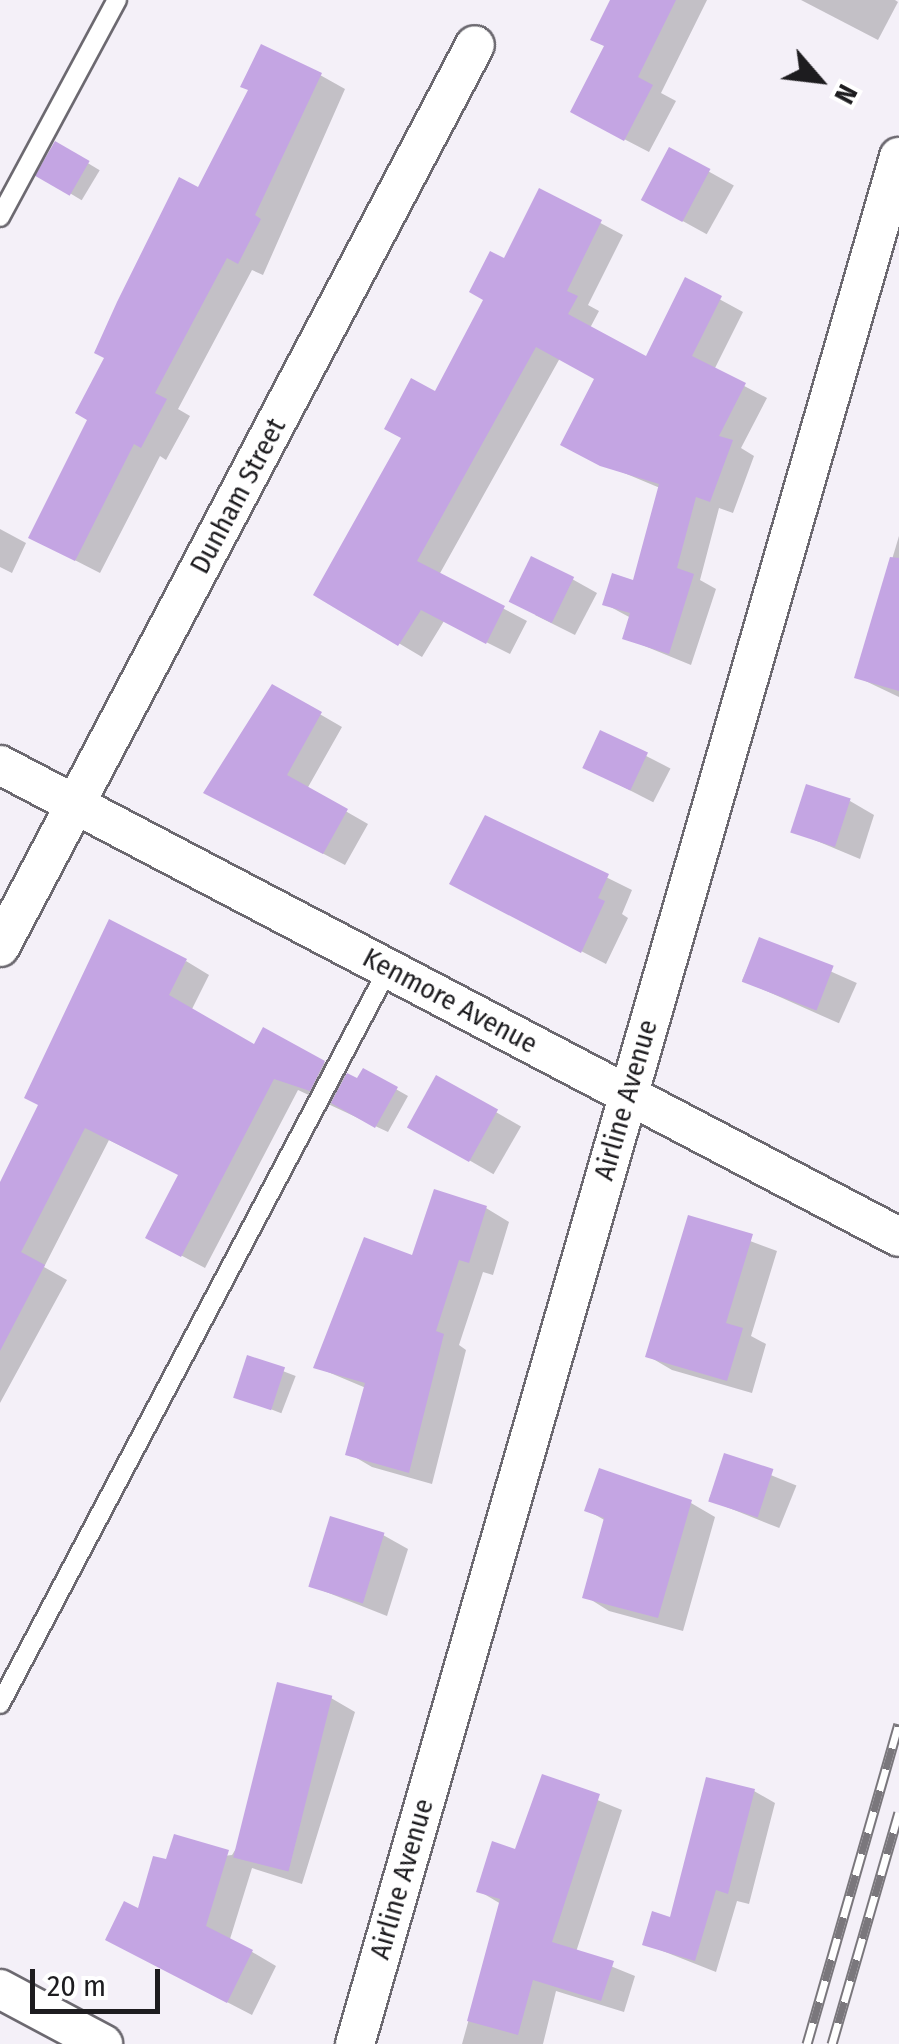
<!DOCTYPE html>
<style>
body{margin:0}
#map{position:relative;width:899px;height:2044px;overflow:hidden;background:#f4f0f8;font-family:"Fira Sans Condensed",sans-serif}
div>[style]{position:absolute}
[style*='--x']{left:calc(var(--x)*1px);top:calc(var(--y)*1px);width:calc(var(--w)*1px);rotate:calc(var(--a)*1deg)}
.shadow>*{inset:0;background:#0003;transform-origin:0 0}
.building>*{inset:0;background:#c4a5e3;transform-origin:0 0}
.roads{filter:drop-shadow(2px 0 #6c6970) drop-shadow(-2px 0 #6c6970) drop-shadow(0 2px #6c6970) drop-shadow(0 -2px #6c6970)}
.service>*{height:18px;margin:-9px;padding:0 9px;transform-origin:9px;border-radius:9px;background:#fff}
.minor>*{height:38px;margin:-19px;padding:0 19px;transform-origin:19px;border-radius:19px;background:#fff}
.rail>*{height:11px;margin-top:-5.5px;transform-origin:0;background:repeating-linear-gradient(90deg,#fff 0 22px,#7a777c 0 44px);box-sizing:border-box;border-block:2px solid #7a777c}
span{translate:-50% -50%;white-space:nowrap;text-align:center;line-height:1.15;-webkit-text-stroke:8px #fff;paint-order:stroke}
.street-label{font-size:28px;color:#1d1c1f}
.north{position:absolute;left:769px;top:30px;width:100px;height:100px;-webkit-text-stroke:8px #fff;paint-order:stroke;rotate:118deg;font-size:28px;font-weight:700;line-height:40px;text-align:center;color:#1d1c1f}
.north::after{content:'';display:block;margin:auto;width:35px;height:45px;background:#1d1c1f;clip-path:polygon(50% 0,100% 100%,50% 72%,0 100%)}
.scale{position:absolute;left:30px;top:1969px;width:130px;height:45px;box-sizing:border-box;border:5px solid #1d1c1f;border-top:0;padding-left:12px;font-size:30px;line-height:35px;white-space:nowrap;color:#1d1c1f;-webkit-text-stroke:8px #fff;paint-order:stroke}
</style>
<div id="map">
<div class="shadow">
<div style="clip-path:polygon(612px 0,707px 0,661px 93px,676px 101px,649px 152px,597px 125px)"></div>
<div style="clip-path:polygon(801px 0,895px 0,898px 2px,878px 40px)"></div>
<div style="clip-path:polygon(320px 75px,345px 89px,263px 275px,252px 270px,178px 409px,190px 416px,166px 460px,160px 456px,100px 573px,55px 550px,199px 190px)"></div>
<div style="left:56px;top:144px;width:51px;height:35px;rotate:31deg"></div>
<div style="left:670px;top:150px;width:73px;height:56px;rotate:29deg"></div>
<div style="clip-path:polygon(540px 191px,623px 235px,588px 305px,599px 311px,590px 328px,647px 360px,686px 281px,743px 312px,714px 370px,767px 398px,741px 448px,754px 456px,733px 513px,719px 508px,700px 580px,716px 589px,691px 665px,625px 638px,631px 618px,605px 604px,635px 583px,660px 488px,586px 457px,597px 378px,560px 358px,439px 575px,527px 621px,510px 654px,444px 621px,422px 657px,316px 594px,436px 394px)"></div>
<div style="clip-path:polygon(0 529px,26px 543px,12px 573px,0 567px)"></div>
<div style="clip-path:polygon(899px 536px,899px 697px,857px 677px)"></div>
<div style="clip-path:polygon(572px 579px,597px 593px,575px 635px,535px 615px)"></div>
<div style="clip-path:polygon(273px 687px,342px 727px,307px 789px,368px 824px,345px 865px,228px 804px)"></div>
<div style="left:601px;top:733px;width:78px;height:38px;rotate:27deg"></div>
<div style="clip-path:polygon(850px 801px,874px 815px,860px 859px,793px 831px)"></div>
<div style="clip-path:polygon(487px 818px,632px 890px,622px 914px,628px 918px,606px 964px,477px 897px)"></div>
<div style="left:760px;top:940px;width:106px;height:44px;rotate:24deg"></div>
<div style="clip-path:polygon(186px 961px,209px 975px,191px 1011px,255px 1047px,264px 1030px,358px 1081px,364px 1071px,408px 1096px,388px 1132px,298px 1090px,205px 1268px,171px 1250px,180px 1175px,109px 1140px,44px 1267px,67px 1280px,0 1403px,0 1184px)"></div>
<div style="left:437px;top:1078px;width:97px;height:55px;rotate:30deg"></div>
<div style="clip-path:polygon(486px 1208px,509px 1222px,493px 1275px,483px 1272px,459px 1345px,466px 1350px,432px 1484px,372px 1467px,348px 1453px,366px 1388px,316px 1367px,414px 1259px)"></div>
<div style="clip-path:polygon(689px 1218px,777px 1251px,751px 1336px,766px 1344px,752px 1393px,672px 1370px,648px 1356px)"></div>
<div style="left:249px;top:1358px;width:50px;height:40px;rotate:21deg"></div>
<div style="left:726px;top:1457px;width:76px;height:46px;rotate:22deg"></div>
<div style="clip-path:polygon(691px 1503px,715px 1517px,683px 1631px,609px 1611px,585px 1596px,606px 1521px,587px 1510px)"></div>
<div style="clip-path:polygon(383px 1535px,408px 1549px,387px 1616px,311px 1586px)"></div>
<div style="clip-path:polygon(331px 1698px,355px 1712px,302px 1884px,252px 1868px,230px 1939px,276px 1966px,252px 2015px,132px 1953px,140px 1912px,168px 1862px,232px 1855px)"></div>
<div style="clip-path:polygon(543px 1778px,622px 1810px,576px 1952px,635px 1976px,624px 2012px,556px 1991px,543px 2044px,462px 2044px,501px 1904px,479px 1891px,517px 1852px)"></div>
<div style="clip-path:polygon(754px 1791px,775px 1803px,749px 1904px,737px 1901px,716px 1972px,645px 1944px,672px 1920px)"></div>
</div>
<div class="building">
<div style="clip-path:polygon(610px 0,676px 0,638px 77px,653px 85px,624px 141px,570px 112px,604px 46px,590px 40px)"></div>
<div style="clip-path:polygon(261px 44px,322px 73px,255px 215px,261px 219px,238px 264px,227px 258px,155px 393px,167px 399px,141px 448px,134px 444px,75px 561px,28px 538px,87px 420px,75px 413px,104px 358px,94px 353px,117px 302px,179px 177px,198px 187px,248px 90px,240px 87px)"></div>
<div style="left:55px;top:141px;width:40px;height:40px;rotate:30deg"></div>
<div style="left:669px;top:147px;width:47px;height:60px;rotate:28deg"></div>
<div style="clip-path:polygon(539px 188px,602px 220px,567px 291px,578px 296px,568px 314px,646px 356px,685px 277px,722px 296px,692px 356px,746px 383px,719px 436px,733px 440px,710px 502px,696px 497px,677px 568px,694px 574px,669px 654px,622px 639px,630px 613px,602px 605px,612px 573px,633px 580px,659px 484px,600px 466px,560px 445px,594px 379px,536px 347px,417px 561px,505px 606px,486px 644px,421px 610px,398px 646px,313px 595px,401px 438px,384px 429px,411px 378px,435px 391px,483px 300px,469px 292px,490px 251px,504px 258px)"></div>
<div style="left:531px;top:556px;width:48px;height:51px;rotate:26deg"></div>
<div style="clip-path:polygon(890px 557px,899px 558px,899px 691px,854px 678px)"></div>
<div style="clip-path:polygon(272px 684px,322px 712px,287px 775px,348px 809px,323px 854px,203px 793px)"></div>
<div style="left:600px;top:730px;width:53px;height:42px;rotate:25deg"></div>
<div style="left:806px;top:784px;width:47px;height:51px;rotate:18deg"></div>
<div style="clip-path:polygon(485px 815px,609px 874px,598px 898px,605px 901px,581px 953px,449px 884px)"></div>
<div style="clip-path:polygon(109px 919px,187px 959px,169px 995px,254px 1044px,263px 1027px,325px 1061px,310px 1091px,274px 1079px,181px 1257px,145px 1238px,178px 1175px,85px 1128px,21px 1252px,45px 1265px,0 1351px,0 1182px,38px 1105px,24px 1098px)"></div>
<div style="left:759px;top:937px;width:80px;height:48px;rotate:21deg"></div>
<div style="clip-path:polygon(363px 1068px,398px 1087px,375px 1128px,331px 1103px,347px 1073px,357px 1078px)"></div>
<div style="left:436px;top:1075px;width:71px;height:60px;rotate:29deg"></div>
<div style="clip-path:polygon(434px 1189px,487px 1206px,469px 1263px,459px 1260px,436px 1331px,444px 1334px,409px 1473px,345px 1455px,365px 1383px,313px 1368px,364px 1237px,412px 1255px)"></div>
<div style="clip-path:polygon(688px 1215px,753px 1234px,726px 1323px,743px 1328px,727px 1381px,645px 1357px)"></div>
<div style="left:247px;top:1355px;width:40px;height:45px;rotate:18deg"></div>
<div style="left:724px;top:1453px;width:52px;height:51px;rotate:18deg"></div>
<div style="clip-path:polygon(599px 1468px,692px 1500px,658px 1618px,582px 1598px,604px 1518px,584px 1511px)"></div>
<div style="left:330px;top:1516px;width:57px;height:74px;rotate:17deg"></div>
<div style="left:277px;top:1682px;width:57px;height:181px;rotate:14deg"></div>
<div style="clip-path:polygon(542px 1774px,600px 1794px,552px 1942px,614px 1961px,601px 2001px,533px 1980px,518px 2035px,467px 2021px,500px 1899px,476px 1892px,492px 1841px,515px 1849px)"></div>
<div style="clip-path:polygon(706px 1777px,755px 1789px,728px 1894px,716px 1890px,695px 1961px,642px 1945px,652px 1911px,670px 1917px)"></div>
<div style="clip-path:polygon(174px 1834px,229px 1850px,206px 1926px,253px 1950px,227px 2003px,105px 1940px,124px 1901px,138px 1908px,153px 1856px,166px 1859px)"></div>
</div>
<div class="roads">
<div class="service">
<div style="--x:0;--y:217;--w:247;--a:-61.7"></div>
<div style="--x:0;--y:1704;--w:831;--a:-62.17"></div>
</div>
<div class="minor">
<div style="--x:0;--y:765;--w:1015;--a:27.7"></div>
<div style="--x:0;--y:947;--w:1019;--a:-62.23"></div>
<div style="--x:0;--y:1989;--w:117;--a:28.1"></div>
<div style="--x:355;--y:2044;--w:1964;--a:-73.92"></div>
</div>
</div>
<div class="rail">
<div style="--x:807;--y:2044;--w:333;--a:-74"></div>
<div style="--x:832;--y:2044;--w:241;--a:-73.9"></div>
</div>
<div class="street-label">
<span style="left:238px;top:496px;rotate:-62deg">Dunham Street</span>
<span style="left:450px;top:1001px;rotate:28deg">Kenmore Avenue</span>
<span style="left:626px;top:1100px;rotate:-74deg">Airline Avenue</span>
<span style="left:402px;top:1879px;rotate:-74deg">Airline Avenue</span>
</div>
<div class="north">N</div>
<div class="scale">20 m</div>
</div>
